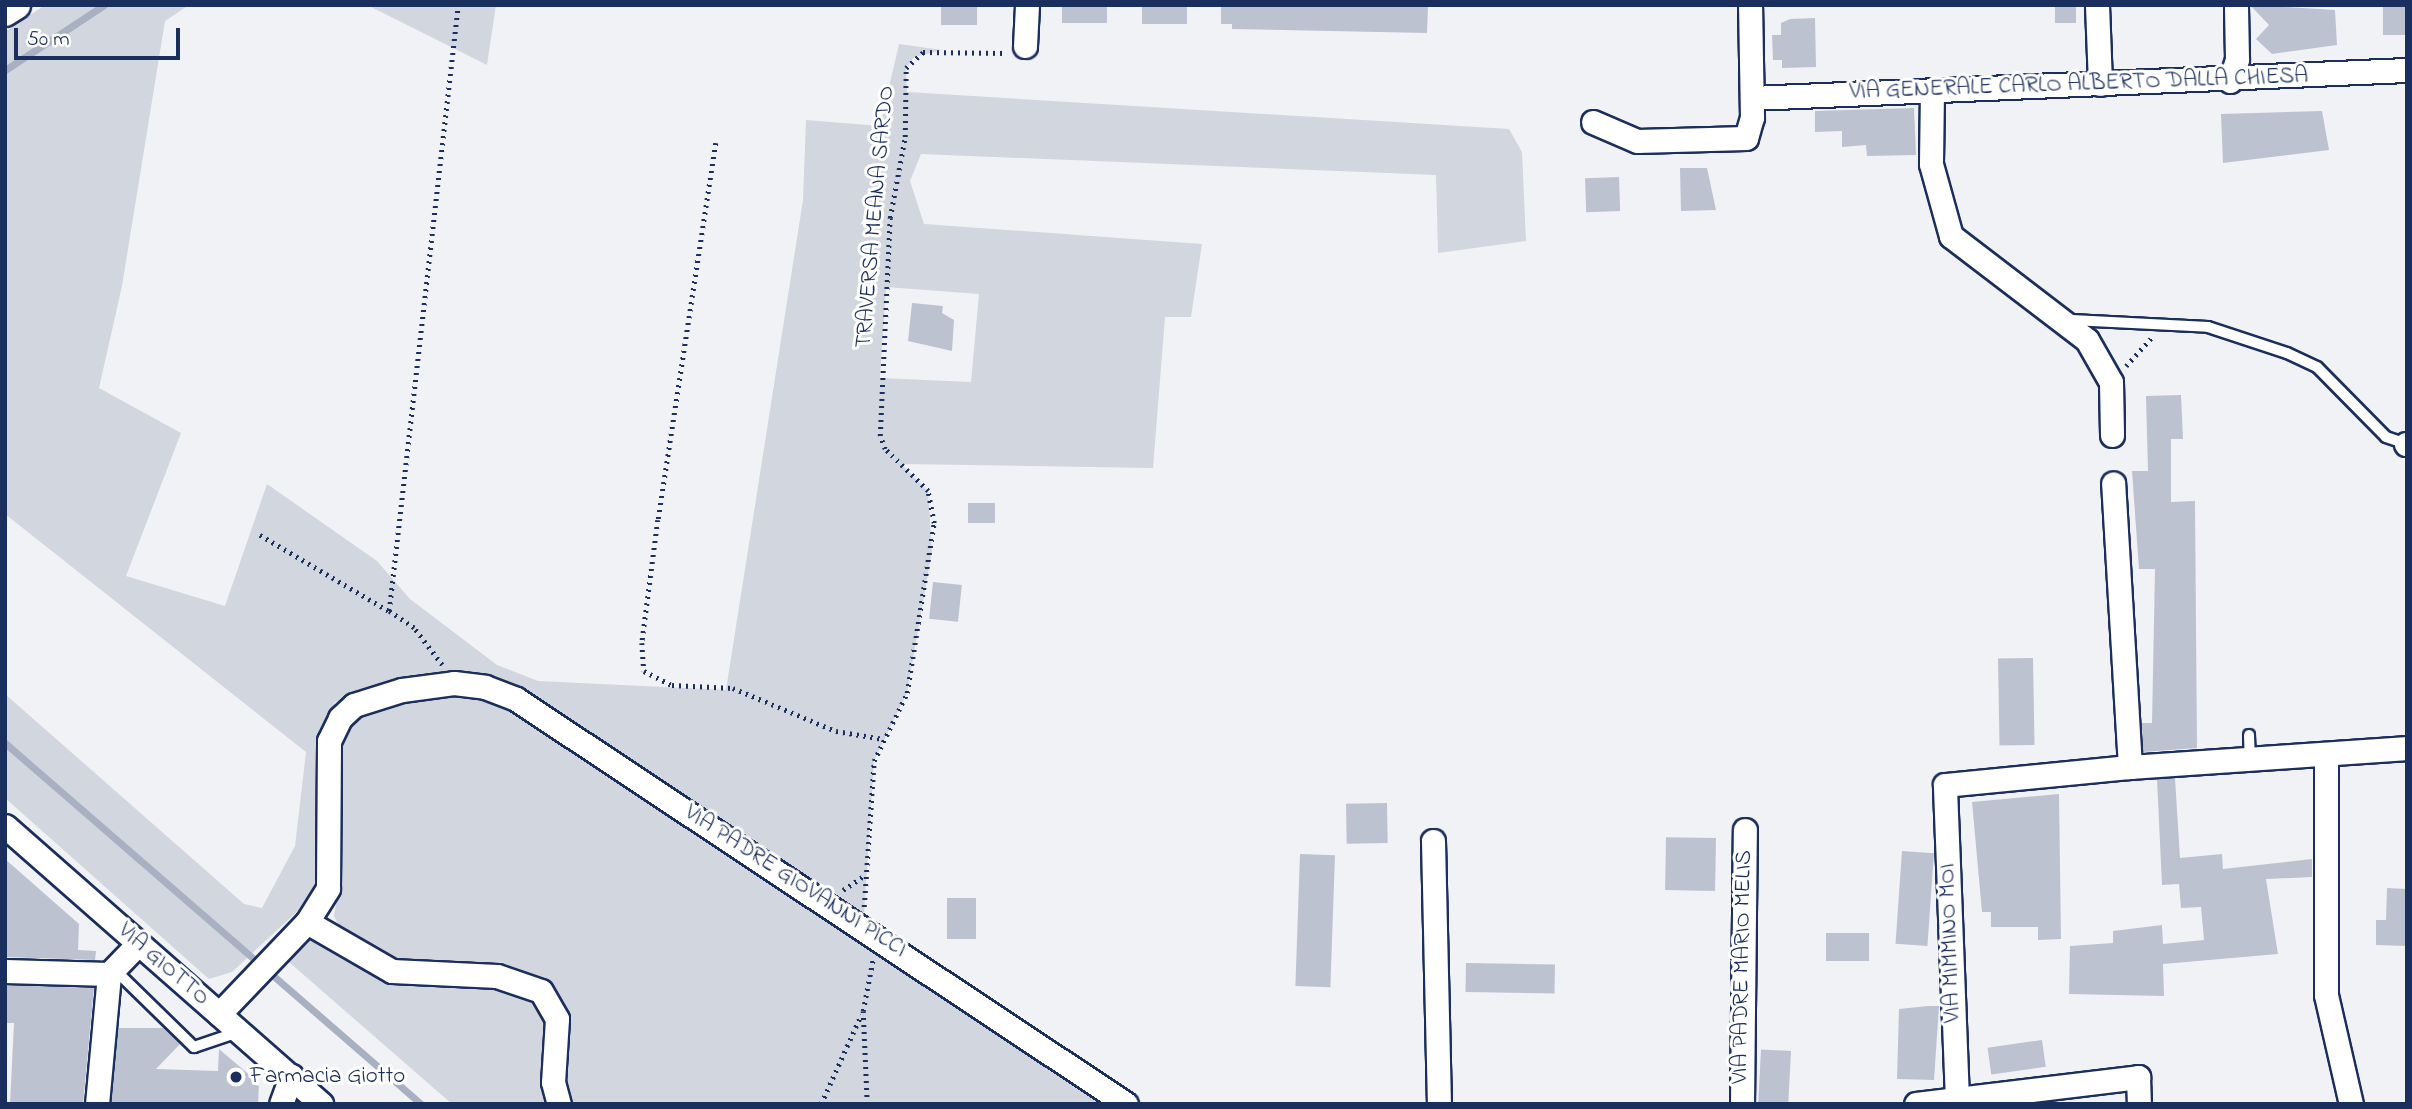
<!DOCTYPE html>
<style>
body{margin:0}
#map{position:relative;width:2412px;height:1109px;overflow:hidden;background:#f1f2f5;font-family:"Indie Flower",sans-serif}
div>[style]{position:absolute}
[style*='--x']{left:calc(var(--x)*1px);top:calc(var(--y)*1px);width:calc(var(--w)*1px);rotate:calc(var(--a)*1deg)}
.green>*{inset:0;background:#d2d6df}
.stream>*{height:7px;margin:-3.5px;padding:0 3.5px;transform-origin:3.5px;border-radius:3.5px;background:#a8b0c2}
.building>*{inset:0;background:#bcc2d0;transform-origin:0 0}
.path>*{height:4.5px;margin-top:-2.25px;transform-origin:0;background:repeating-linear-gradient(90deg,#1b2f5e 0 2px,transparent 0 7px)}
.roads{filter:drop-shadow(2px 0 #1b2f5e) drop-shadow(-2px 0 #1b2f5e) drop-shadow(0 2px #1b2f5e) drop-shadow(0 -2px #1b2f5e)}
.service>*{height:10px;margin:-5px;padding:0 5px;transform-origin:5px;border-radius:5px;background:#fff}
.minor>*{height:23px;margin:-11.5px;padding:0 11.5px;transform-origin:11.5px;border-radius:11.5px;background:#fff}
.tertiary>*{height:28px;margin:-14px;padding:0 14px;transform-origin:14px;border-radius:14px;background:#fff}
.dots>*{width:19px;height:19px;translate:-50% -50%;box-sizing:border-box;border:4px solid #fff;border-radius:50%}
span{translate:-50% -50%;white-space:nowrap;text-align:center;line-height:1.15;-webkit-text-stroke:6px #fff;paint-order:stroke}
.street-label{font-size:23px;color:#1b2f5e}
.poi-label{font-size:23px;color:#1b2f5e}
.left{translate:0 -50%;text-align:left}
.frame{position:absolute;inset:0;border:7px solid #1b2f5e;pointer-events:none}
.scale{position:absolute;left:14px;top:28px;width:166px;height:32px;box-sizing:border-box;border:4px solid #1b2f5e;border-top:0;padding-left:9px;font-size:21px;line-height:24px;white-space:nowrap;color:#1b2f5e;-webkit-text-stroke:5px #fff;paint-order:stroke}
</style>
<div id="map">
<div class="green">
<div style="clip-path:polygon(evenodd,45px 5px,189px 5px,165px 21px,122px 286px,99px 388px,181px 433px,126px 576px,225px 606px,267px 484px,377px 561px,410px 599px,497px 665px,538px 681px,726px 690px,803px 200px,806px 120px,880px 126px,899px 44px,942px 50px,914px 57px,906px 68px,907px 92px,1509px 129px,1522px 152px,1526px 241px,1438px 253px,1436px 175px,921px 154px,910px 181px,924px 224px,1202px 244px,1191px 317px,1165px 317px,1153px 468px,901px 464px,928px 491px,932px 551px,907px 693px,874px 761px,864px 914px,456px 672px,398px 678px,335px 702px,320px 731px,322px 866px,315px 895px,232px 972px,209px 979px,5px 798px,5px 694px,244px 904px,262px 908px,295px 846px,306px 752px,5px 514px,5px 32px,45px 5px,886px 287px,979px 294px,971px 382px,880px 378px,886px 287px)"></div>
<div style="clip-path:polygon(367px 5px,496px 5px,487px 65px)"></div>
<div style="clip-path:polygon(474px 695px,506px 702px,1112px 1104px,570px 1104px,559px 1001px,401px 963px,341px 930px,334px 916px,342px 870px,337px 754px,345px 731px,363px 714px,414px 698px)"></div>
<div style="clip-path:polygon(307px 937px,364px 968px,529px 992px,547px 1011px,552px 1104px,452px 1104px,282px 956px)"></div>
</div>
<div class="stream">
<div style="--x:5;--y:70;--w:118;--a:-33.3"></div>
<div style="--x:5;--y:743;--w:551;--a:40.95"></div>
</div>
<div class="building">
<div style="left:941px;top:5px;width:36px;height:20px"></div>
<div style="left:1062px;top:5px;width:45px;height:18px"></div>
<div style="left:1142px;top:5px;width:45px;height:19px"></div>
<div style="clip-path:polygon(1221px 5px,1428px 5px,1427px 33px,1232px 29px,1232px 24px,1221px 24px)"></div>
<div style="left:2055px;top:5px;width:21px;height:18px"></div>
<div style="clip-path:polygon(2250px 5px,2335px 10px,2337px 45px,2272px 54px,2256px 39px,2269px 25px)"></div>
<div style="left:2383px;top:5px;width:24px;height:30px"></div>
<div style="clip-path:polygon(1815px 18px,1816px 67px,1782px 68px,1782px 60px,1773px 60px,1772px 35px,1781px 35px,1781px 23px,1790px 19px)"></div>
<div style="clip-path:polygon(1914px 108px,1916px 155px,1867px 156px,1866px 145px,1842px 147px,1842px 131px,1815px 132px,1815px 111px)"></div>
<div style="clip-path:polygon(2322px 111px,2329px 150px,2223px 163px,2221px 114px)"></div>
<div style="clip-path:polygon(1680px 168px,1707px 168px,1716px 210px,1681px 211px)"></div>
<div style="left:1619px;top:177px;width:34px;height:34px;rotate:88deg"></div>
<div style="clip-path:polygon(912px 303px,943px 306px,942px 313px,954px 320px,952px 351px,908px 341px)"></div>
<div style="clip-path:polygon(2181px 395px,2183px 439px,2171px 439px,2171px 502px,2195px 501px,2197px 748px,2143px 752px,2142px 723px,2152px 723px,2155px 569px,2139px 569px,2132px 471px,2148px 471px,2146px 396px)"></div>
<div style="left:968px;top:503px;width:27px;height:20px"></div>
<div style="left:933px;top:582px;width:29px;height:37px;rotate:6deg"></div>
<div style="left:2033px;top:658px;width:87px;height:35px;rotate:89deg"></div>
<div style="clip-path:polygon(2175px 778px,2180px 858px,2222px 854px,2223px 869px,2312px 859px,2312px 877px,2266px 879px,2278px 954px,2163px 964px,2164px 996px,2069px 994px,2070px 946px,2113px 943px,2113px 931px,2162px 925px,2163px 944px,2204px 940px,2201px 907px,2181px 908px,2179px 884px,2162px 885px,2157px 779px)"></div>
<div style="clip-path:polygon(2059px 794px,2061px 939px,2038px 940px,2038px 927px,1991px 927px,1991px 912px,1982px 912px,1972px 802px)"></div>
<div style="left:1387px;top:803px;width:40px;height:41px;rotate:89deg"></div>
<div style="left:1716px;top:838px;width:53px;height:50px;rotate:91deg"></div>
<div style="left:1902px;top:851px;width:32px;height:93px;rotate:4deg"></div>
<div style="left:1300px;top:854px;width:35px;height:132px;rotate:2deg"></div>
<div style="clip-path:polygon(5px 859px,79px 924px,78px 950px,96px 951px,95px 960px,5px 957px)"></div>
<div style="clip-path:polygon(2387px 888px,2407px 889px,2407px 946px,2376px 945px,2376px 920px,2386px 920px)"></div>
<div style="left:976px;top:898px;width:41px;height:29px;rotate:90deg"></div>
<div style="left:1826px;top:933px;width:43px;height:28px"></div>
<div style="left:1466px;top:963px;width:89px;height:29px;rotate:1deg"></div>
<div style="clip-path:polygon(5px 985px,94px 988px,83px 1104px,10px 1104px,14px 1023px,5px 1023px)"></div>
<div style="clip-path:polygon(1928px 1006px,1939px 1006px,1934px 1080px,1897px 1079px,1899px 1009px)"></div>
<div style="clip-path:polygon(118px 1028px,163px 1028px,180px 1044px,156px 1069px,218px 1071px,219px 1049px,259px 1083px,258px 1104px,111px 1104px)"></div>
<div style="left:2042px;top:1040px;width:27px;height:55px;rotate:82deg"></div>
<div style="left:1791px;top:1051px;width:53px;height:30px;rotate:93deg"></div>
</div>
<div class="path">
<div style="--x:716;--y:143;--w:381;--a:98.7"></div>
<div style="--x:658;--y:520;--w:124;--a:97.4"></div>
<div style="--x:642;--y:643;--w:28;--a:86"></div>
<div style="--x:644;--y:671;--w:31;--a:27"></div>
<div style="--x:672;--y:685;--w:61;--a:2.8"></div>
<div style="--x:733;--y:688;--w:112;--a:22.7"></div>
<div style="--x:836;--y:731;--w:48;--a:9.7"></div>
<div style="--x:2126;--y:366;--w:38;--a:-48"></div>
<div style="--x:260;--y:535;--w:150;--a:30.5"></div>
<div style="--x:442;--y:665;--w:46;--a:-127.1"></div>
<div style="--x:414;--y:628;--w:30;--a:-146"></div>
<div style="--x:389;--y:611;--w:610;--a:-83.5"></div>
<div style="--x:843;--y:890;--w:27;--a:-34"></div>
<div style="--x:864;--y:907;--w:146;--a:-86.1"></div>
<div style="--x:874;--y:761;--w:76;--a:-64.1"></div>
<div style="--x:907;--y:693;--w:172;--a:-81"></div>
<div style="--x:934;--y:523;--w:33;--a:-101"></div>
<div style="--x:928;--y:491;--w:60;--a:-135.7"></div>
<div style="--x:885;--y:449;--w:14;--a:-111"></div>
<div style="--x:880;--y:436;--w:218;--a:-87.4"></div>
<div style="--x:890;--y:218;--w:82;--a:-79.5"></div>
<div style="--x:905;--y:137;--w:69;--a:-89.2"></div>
<div style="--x:906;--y:68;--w:23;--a:-43"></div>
<div style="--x:923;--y:52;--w:83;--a:0.7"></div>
<div style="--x:821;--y:1104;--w:98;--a:-65.8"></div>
<div style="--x:867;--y:1104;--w:93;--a:-92.5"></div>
<div style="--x:863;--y:1011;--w:53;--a:-79.1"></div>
</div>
<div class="roads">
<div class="service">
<div style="--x:2072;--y:320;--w:136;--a:2.9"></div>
<div style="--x:2208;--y:327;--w:83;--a:18.2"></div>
<div style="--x:2287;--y:353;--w:33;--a:25"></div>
<div style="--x:2317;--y:367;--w:98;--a:45.4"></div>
<div style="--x:2386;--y:437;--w:21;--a:19"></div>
<div style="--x:2249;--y:735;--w:26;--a:88"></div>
<div style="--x:114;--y:969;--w:112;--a:44.3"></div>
<div style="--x:194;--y:1047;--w:46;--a:-18.8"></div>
</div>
<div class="minor">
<div style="--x:2097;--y:5;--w:79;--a:87.8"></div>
<div style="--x:1025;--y:46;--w:41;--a:-87.2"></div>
<div style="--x:2230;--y:81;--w:23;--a:-72"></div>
<div style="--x:2237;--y:59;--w:54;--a:-91.1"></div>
<div style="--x:1932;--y:91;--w:73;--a:90.8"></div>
<div style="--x:1931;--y:164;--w:75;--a:74.5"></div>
<div style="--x:1951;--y:236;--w:171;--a:37.4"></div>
<div style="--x:2087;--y:340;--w:48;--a:60.3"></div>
<div style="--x:2111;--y:382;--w:53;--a:88.9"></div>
<div style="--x:1752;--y:98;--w:656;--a:-2.45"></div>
<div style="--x:1593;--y:122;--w:48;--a:23.4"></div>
<div style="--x:1637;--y:141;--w:109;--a:-1.6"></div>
<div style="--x:1746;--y:138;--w:22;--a:-74"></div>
<div style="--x:1752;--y:117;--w:112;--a:-91"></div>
<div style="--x:2406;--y:444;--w:1;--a:0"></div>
<div style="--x:2326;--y:758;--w:237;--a:90"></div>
<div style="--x:2326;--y:995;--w:112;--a:77.1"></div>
<div style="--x:2130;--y:767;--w:278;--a:-3.9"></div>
<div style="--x:5;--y:826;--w:421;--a:41.3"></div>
<div style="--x:1433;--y:841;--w:263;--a:88.7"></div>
<div style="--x:307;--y:922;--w:40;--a:-58"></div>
<div style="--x:328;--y:888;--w:147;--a:-89.6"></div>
<div style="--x:329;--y:741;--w:25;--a:-64"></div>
<div style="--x:340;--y:718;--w:19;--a:-43"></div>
<div style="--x:354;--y:705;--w:50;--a:-17.4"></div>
<div style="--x:402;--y:690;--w:52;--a:-7.7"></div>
<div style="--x:454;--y:683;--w:31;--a:7"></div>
<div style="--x:485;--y:687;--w:33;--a:21"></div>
<div style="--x:516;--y:699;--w:732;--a:33.58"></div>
<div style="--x:5;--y:971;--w:104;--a:1.7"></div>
<div style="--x:219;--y:1014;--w:127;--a:-46.3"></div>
<div style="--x:307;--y:922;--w:98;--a:30"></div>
<div style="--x:392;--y:971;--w:105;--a:2.7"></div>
<div style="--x:497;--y:976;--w:46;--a:18.8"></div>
<div style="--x:541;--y:991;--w:32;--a:60"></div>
<div style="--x:557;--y:1019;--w:63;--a:93.6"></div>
<div style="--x:553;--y:1082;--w:23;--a:75"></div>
<div style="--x:1957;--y:1100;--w:315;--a:-92.2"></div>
<div style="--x:1945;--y:785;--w:186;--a:-5.6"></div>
<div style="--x:2130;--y:767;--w:284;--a:-93.4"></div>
<div style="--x:97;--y:1104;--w:131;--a:-84.7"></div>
<div style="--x:109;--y:974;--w:42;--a:-46"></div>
<div style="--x:281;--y:1104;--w:30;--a:-70"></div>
<div style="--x:1742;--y:1104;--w:274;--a:-89.4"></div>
<div style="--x:1916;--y:1104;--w:224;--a:-6.9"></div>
<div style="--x:2138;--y:1077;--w:27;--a:88"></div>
</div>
<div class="tertiary">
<div style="--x:5;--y:12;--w:13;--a:-32"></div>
</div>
</div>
<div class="dots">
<div style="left:236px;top:1077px;background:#1b2f5e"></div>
</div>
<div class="street-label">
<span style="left:2079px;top:85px;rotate:-2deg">VIA GENERALE CARLO ALBERTO DALLA CHIESA</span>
<span style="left:876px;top:217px;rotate:-85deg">TRAVERSA MEANA SARDO</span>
<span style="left:795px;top:882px;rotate:33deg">VIA PADRE GIOVANNI PICCI</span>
<span style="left:1951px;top:943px;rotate:-92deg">VIA MIMMINO MOI</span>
<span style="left:163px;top:965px;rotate:41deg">VIA GIOTTO</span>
<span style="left:1743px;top:967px;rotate:-89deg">VIA PADRE MARIO MELIS</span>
</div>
<div class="poi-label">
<span class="left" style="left:250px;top:1077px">Farmacia Giotto</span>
</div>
<div class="frame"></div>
<div class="scale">50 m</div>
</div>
